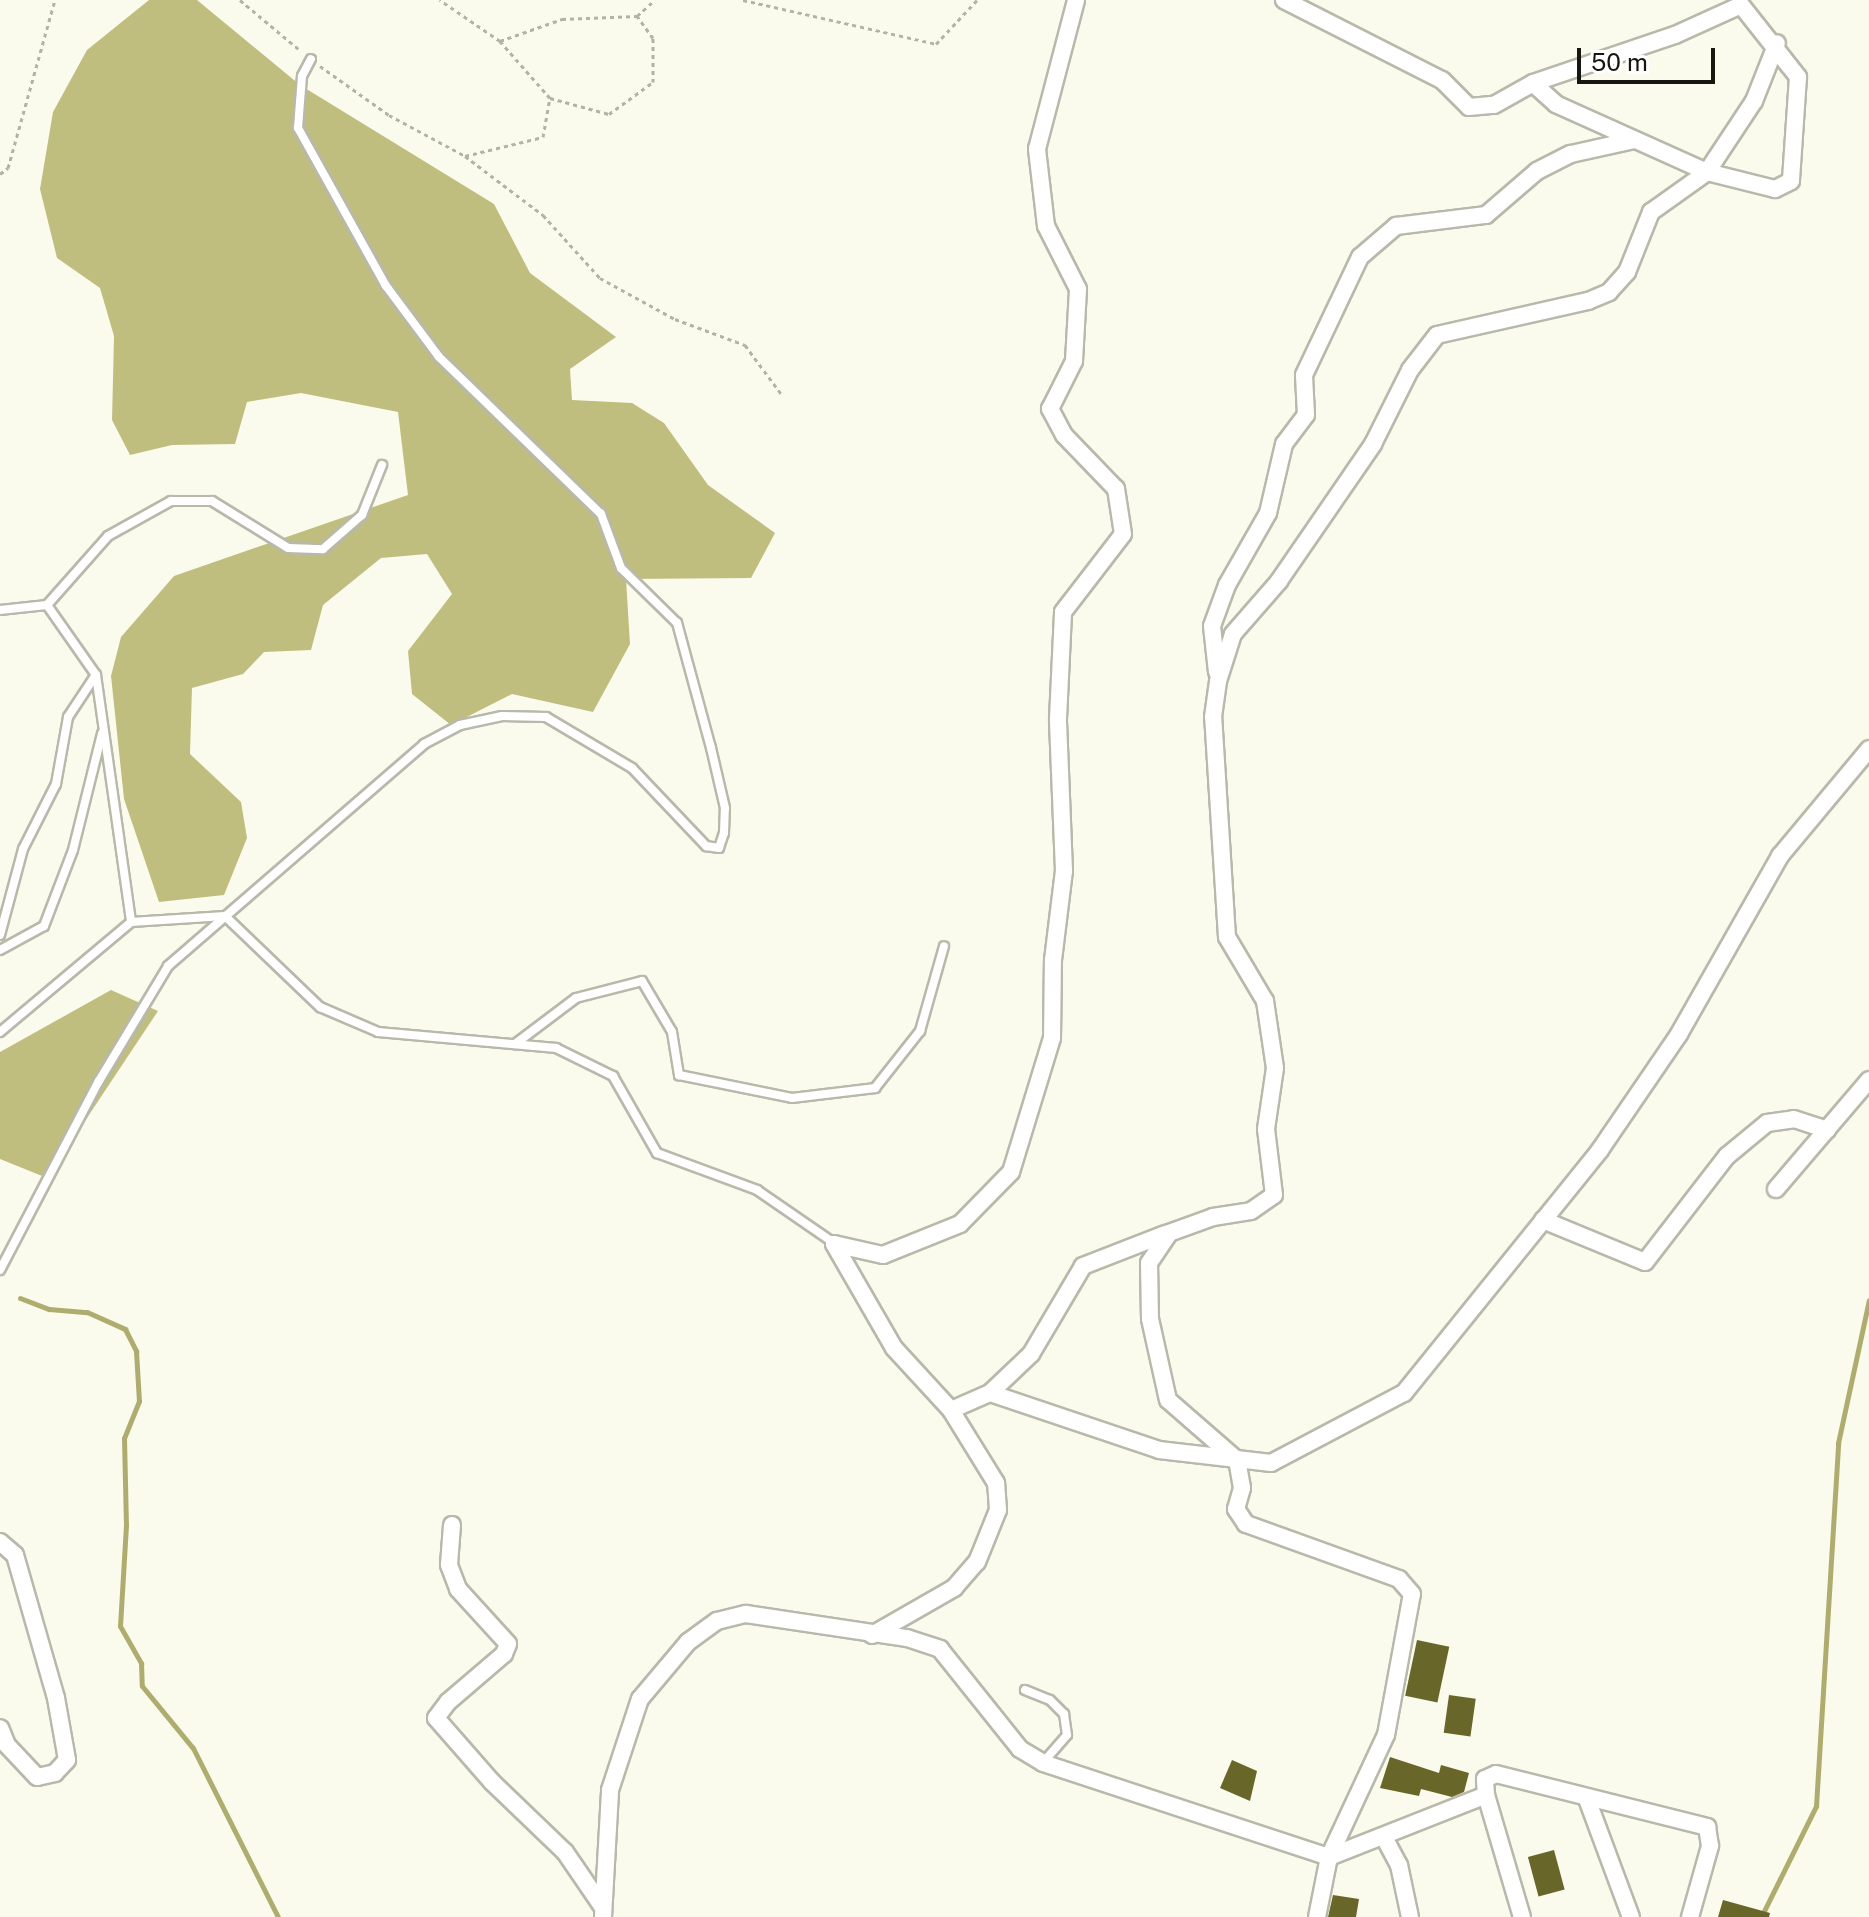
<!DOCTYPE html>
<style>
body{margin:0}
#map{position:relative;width:1869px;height:1917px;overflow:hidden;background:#fbfbed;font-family:"Public Sans",sans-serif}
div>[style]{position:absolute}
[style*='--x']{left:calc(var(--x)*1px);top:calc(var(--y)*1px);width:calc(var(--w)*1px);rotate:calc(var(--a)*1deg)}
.forest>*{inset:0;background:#c0be7f}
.stream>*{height:5px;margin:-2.5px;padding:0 2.5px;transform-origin:2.5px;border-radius:2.5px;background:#aead6f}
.building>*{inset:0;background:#686628;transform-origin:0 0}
.path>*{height:3px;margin-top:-1.5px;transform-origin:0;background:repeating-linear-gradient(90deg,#b2b2a7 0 4px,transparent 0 8px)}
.roads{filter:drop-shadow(2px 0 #b8b8ab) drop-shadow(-2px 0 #b8b8ab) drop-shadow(0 2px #b8b8ab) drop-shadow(0 -2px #b8b8ab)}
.lane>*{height:8px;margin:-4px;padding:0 4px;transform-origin:4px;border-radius:4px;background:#fff}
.street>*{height:16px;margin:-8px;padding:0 8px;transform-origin:8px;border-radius:8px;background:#fff}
span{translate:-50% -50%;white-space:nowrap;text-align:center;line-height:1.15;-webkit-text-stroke:7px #fff;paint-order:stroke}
.scale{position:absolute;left:1577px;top:48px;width:138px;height:36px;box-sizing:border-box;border:4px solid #171712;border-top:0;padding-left:10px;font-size:24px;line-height:28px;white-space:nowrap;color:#171712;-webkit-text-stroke:6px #fff;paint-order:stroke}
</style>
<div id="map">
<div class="forest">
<div style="clip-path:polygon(149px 0,197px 0,300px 85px,494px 204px,530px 273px,616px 337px,570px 369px,572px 400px,632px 403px,664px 423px,708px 485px,775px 533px,751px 578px,626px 579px,630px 644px,593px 712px,512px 694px,451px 725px,412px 694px,408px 651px,452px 594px,427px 554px,381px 558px,323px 605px,311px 650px,264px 652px,243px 674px,192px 688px,190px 754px,241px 802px,247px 838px,224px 895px,159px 902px,124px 799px,111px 676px,121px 637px,174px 576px,408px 495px,398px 412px,301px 393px,247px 402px,235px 444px,172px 445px,130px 455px,112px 420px,114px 336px,100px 288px,57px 258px,40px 189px,53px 112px,87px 50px)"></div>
<div style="clip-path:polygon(111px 990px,158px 1011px,47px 1178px,0 1159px,0 1052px)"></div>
</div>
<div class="stream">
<div style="--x:20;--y:1298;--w:31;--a:21"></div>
<div style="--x:49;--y:1309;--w:38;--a:5"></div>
<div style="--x:87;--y:1312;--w:42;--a:24.1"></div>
<div style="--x:125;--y:1329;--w:25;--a:63"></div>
<div style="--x:136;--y:1351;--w:50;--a:86.6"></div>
<div style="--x:139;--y:1401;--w:40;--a:112"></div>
<div style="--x:124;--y:1438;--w:87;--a:88.7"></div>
<div style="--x:126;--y:1525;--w:101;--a:93.4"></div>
<div style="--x:120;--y:1626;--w:43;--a:60.4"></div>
<div style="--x:141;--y:1663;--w:23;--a:88"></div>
<div style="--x:142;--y:1686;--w:80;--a:50.6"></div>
<div style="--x:193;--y:1748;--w:189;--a:63.3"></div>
<div style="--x:1761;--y:1917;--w:124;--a:-63.6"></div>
<div style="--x:1816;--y:1806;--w:364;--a:-86.5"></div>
<div style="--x:1838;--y:1443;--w:146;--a:-77.8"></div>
</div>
<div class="building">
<div style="left:1417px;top:1640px;width:33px;height:57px;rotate:12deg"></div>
<div style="left:1449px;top:1695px;width:27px;height:38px;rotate:8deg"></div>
<div style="clip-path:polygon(1390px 1757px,1439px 1773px,1441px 1765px,1469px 1773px,1464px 1792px,1452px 1797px,1421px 1789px,1419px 1796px,1380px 1788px)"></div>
<div style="clip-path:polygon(1232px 1760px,1257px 1771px,1250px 1801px,1220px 1788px)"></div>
<div style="left:1554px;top:1850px;width:41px;height:27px;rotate:75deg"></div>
<div style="clip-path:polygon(1333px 1895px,1359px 1899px,1356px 1917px,1328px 1917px)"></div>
<div style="clip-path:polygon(1723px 1900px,1770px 1913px,1769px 1917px,1718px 1917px)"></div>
</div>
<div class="path">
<div style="--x:240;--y:0;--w:80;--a:39.9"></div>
<div style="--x:743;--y:0;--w:198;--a:12.8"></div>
<div style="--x:936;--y:44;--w:60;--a:-47"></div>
<div style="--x:500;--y:41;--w:66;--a:-19.5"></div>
<div style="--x:562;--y:19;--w:75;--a:-2.3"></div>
<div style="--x:637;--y:16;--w:24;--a:-42"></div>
<div style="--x:320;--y:66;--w:85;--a:35.4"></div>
<div style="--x:389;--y:115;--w:86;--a:28.3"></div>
<div style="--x:465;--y:156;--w:80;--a:-13.7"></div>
<div style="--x:543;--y:137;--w:40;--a:-80"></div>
<div style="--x:550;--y:98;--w:76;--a:-131.3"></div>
<div style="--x:500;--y:41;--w:73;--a:-145.7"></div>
<div style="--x:550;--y:98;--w:61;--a:15.2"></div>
<div style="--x:609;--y:114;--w:54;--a:-36"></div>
<div style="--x:653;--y:82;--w:44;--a:-90"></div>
<div style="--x:653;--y:38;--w:27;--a:-126"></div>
<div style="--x:465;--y:156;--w:98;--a:37.1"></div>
<div style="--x:543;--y:215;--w:85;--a:47.9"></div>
<div style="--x:600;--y:278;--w:85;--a:28.7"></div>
<div style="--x:675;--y:319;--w:75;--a:20.4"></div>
<div style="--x:745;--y:345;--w:62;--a:53.5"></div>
<div style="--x:0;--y:174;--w:10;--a:-37"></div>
<div style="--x:8;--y:168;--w:174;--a:-74.4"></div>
</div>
<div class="roads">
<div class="lane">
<div style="--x:47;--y:605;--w:92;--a:-48.5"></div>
<div style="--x:108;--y:536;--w:72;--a:-29.1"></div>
<div style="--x:171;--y:501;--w:41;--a:0"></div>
<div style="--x:212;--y:501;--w:89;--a:31.7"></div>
<div style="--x:288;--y:548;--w:35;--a:2"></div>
<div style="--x:323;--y:549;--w:52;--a:-41.1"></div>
<div style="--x:362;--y:515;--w:54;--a:-68.2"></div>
<div style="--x:0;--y:610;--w:47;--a:-6.1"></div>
<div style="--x:47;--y:605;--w:85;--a:55"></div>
<div style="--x:96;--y:675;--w:249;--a:81.9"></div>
<div style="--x:0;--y:935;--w:89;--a:-75"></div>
<div style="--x:23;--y:849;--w:73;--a:-63.1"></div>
<div style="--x:56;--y:784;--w:68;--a:-79.8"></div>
<div style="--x:68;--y:717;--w:49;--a:-56.6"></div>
<div style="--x:0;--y:950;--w:50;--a:-28.6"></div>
<div style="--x:44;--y:926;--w:81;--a:-69.1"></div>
<div style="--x:73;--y:850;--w:120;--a:-76"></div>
<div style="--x:0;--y:1032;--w:171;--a:-40"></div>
<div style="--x:131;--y:922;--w:94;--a:-3.7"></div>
<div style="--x:225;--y:916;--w:132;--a:43.8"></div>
<div style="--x:320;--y:1007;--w:63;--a:23.3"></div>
<div style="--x:378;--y:1032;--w:179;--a:5.1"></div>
<div style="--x:556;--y:1048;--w:64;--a:26.2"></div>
<div style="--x:613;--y:1076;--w:89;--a:60.3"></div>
<div style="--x:657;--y:1153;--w:107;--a:20.3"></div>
<div style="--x:757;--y:1190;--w:93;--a:34.5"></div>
<div style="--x:515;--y:1044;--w:76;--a:-37"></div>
<div style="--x:576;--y:998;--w:68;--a:-14.4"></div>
<div style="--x:642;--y:981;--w:59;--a:59.5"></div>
<div style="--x:672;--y:1032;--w:44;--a:80.8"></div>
<div style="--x:679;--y:1075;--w:115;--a:11.5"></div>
<div style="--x:792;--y:1098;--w:84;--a:-6.9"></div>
<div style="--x:875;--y:1088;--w:73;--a:-51.7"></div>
<div style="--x:920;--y:1031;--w:88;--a:-74.2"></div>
<div style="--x:0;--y:1270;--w:213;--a:-62.4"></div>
<div style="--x:99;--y:1081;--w:134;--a:-59"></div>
<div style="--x:168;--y:966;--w:339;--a:-40.9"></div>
<div style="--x:424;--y:744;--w:41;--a:-27.8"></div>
<div style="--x:460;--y:725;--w:43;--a:-12.1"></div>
<div style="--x:502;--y:716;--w:44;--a:1.3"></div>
<div style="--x:546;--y:717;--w:100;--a:30.7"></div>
<div style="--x:632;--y:768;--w:108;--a:46.5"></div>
<div style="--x:706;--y:846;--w:13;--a:9"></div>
<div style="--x:719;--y:848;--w:16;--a:-72"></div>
<div style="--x:724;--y:833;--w:25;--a:-88"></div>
<div style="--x:725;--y:808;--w:62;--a:-103.1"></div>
<div style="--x:711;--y:748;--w:130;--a:-105.2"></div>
<div style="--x:677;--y:623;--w:78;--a:-135.5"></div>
<div style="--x:621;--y:568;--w:58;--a:-110.3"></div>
<div style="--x:601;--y:514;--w:226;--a:-135.9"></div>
<div style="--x:439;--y:357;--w:89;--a:-126.7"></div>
<div style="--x:386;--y:286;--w:181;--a:-119.1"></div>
<div style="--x:298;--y:128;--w:52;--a:-85.6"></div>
<div style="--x:302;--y:76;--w:19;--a:-62"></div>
<div style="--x:1025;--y:1690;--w:27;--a:22"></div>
<div style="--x:1050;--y:1700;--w:20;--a:45"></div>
<div style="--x:1064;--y:1714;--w:21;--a:82"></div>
<div style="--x:1067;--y:1735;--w:37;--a:131"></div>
</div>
<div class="street">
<div style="--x:1284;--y:0;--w:177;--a:26.9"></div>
<div style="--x:1442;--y:80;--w:38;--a:45"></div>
<div style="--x:1469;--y:107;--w:25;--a:-5"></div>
<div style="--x:1494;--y:105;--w:45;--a:-29.4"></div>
<div style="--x:1533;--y:83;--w:150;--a:-18.7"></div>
<div style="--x:1675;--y:35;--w:72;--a:-24.4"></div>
<div style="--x:1741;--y:5;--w:92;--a:51.6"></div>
<div style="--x:1798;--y:77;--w:104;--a:93.9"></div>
<div style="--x:1791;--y:181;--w:18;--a:153"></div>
<div style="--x:1775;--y:189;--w:70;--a:-166"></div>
<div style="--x:1707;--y:172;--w:166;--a:-155.8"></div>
<div style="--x:1556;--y:104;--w:31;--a:-138"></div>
<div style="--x:1217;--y:672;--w:46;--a:-96.2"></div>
<div style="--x:1212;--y:626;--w:44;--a:-69.9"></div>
<div style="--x:1227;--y:585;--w:83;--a:-60.3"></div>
<div style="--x:1268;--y:513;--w:71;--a:-76.9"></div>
<div style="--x:1284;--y:444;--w:36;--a:-53"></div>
<div style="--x:1306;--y:415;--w:40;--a:-92.9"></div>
<div style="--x:1304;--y:375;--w:131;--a:-64.6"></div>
<div style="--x:1360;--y:257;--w:48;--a:-40.7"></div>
<div style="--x:1396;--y:226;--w:91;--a:-7"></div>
<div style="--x:1486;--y:215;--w:67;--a:-40.8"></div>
<div style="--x:1537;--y:171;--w:38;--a:-27"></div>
<div style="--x:1571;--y:154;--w:65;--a:-12.5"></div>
<div style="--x:1776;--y:1189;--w:143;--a:-49.5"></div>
<div style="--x:1543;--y:1220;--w:110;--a:22.4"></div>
<div style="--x:1645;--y:1262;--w:134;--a:-52.3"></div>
<div style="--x:1727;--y:1156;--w:52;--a:-39.5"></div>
<div style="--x:1767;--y:1123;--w:27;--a:-8"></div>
<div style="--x:1794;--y:1119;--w:35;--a:18"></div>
<div style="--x:834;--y:1244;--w:50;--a:12.7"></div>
<div style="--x:883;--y:1255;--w:83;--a:-21.9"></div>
<div style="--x:960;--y:1224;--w:73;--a:-45.6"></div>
<div style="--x:1011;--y:1172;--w:140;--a:-73"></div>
<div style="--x:1052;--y:1038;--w:78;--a:-89.3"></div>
<div style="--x:1053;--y:960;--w:90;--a:-83"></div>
<div style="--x:1064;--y:871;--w:152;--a:-92.3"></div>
<div style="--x:1058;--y:719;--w:107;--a:-87.3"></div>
<div style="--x:1063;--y:612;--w:98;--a:-52.4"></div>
<div style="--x:1123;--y:534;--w:46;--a:-98.8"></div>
<div style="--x:1116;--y:489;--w:75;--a:-133.9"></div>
<div style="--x:1064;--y:435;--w:30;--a:-118"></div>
<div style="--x:1050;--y:409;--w:54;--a:-63.4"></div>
<div style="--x:1074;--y:361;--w:72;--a:-86.8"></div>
<div style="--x:1078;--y:289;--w:71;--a:-116.9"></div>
<div style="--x:1046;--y:226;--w:78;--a:-96.7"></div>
<div style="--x:1037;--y:149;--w:154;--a:-75.3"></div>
<div style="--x:834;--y:1244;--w:120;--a:60"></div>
<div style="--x:894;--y:1348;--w:84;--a:47.4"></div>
<div style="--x:951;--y:1410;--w:43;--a:-23.6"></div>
<div style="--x:990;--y:1393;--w:57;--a:-43.6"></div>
<div style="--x:1031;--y:1354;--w:102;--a:-59.4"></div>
<div style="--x:1083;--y:1266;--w:88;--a:-21.3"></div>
<div style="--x:990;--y:1393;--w:178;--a:18.6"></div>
<div style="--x:1159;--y:1450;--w:113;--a:6.6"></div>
<div style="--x:1271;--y:1463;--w:150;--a:-27.8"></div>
<div style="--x:1404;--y:1393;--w:312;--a:-51.1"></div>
<div style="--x:1600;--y:1150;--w:140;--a:-55.7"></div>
<div style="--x:1679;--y:1034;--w:205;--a:-60.4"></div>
<div style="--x:1780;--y:856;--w:139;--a:-50.2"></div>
<div style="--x:452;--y:1525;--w:40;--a:94.3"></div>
<div style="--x:449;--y:1565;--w:26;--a:69"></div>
<div style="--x:458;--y:1589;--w:74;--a:47.7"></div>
<div style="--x:508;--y:1644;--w:11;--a:112"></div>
<div style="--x:504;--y:1654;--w:74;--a:139.4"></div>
<div style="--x:448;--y:1702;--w:20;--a:127"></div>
<div style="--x:436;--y:1718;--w:85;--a:48.8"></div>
<div style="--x:492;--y:1782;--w:101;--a:43.8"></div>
<div style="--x:565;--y:1852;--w:65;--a:55.6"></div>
<div style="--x:0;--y:1542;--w:20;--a:41"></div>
<div style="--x:15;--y:1555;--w:149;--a:74"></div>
<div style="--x:56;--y:1698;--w:63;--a:79.9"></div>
<div style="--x:67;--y:1760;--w:18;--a:133"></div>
<div style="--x:55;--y:1773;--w:18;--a:167"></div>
<div style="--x:37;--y:1777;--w:44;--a:-133.2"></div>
<div style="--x:7;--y:1745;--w:18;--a:-112"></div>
<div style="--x:872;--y:1635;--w:95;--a:-29.8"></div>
<div style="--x:954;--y:1588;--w:35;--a:-49"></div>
<div style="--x:977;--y:1562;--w:56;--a:-68"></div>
<div style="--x:998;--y:1510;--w:27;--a:-94"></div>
<div style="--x:996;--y:1483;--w:86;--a:-121.7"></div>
<div style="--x:1486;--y:1795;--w:127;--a:73.6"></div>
<div style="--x:1587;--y:1799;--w:126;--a:69.6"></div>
<div style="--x:1385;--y:1839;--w:30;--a:62"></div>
<div style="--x:1399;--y:1865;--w:53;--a:78.1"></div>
<div style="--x:603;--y:1917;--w:127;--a:-86.8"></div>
<div style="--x:610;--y:1790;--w:96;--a:-71.8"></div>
<div style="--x:640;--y:1699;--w:75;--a:-49.9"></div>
<div style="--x:688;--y:1642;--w:36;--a:-36"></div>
<div style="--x:717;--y:1621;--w:30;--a:-14"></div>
<div style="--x:746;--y:1614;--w:163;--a:8.5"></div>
<div style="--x:907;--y:1638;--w:35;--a:18"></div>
<div style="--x:940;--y:1649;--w:128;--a:51.3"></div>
<div style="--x:1020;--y:1749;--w:27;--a:31"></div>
<div style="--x:1043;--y:1763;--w:301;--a:18.2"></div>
<div style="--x:1329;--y:1857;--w:169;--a:-21.5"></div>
<div style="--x:1486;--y:1795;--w:16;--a:-94"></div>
<div style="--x:1485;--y:1779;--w:12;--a:-24"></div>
<div style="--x:1496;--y:1774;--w:218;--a:14.1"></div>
<div style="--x:1707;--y:1827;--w:19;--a:81"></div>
<div style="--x:1710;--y:1846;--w:74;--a:105.7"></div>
<div style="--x:1317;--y:1917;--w:61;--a:-78.7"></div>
<div style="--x:1329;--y:1857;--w:135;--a:-65"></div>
<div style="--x:1386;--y:1735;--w:143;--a:-79.6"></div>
<div style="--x:1412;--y:1594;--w:20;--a:-131"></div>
<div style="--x:1399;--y:1579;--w:163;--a:-160.2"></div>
<div style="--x:1246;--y:1524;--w:18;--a:-124"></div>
<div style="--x:1236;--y:1509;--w:22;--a:-74"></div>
<div style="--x:1242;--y:1488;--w:28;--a:-100"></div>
<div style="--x:1237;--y:1460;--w:91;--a:-139"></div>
<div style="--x:1168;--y:1400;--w:83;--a:-102.5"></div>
<div style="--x:1150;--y:1319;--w:56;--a:-91"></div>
<div style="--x:1149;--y:1263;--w:36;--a:-56"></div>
<div style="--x:1169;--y:1233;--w:47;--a:-20"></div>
<div style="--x:1213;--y:1217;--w:38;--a:-9"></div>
<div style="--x:1251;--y:1211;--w:28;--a:-35"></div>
<div style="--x:1274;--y:1195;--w:66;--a:-96.9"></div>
<div style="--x:1266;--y:1129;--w:62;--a:-81.6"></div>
<div style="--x:1275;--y:1068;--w:68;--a:-98.5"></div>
<div style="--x:1265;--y:1001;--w:74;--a:-120.7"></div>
<div style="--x:1227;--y:937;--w:220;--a:-93.6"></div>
<div style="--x:1213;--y:717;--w:36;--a:-82"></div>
<div style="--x:1218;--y:681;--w:49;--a:-72.3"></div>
<div style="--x:1233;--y:634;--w:70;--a:-49"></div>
<div style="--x:1279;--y:581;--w:166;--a:-55.5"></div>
<div style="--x:1373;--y:444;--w:83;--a:-63.4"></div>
<div style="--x:1410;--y:370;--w:44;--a:-52.4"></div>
<div style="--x:1437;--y:335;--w:155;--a:-12.7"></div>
<div style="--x:1588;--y:301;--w:23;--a:-23"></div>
<div style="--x:1609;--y:292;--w:27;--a:-48"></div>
<div style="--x:1627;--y:272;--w:65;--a:-68.2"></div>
<div style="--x:1651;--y:212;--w:69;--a:-35.5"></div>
<div style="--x:1707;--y:172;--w:85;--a:-56.5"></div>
<div style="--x:1754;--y:101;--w:62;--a:-68.4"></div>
</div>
</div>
<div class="scale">50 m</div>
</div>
